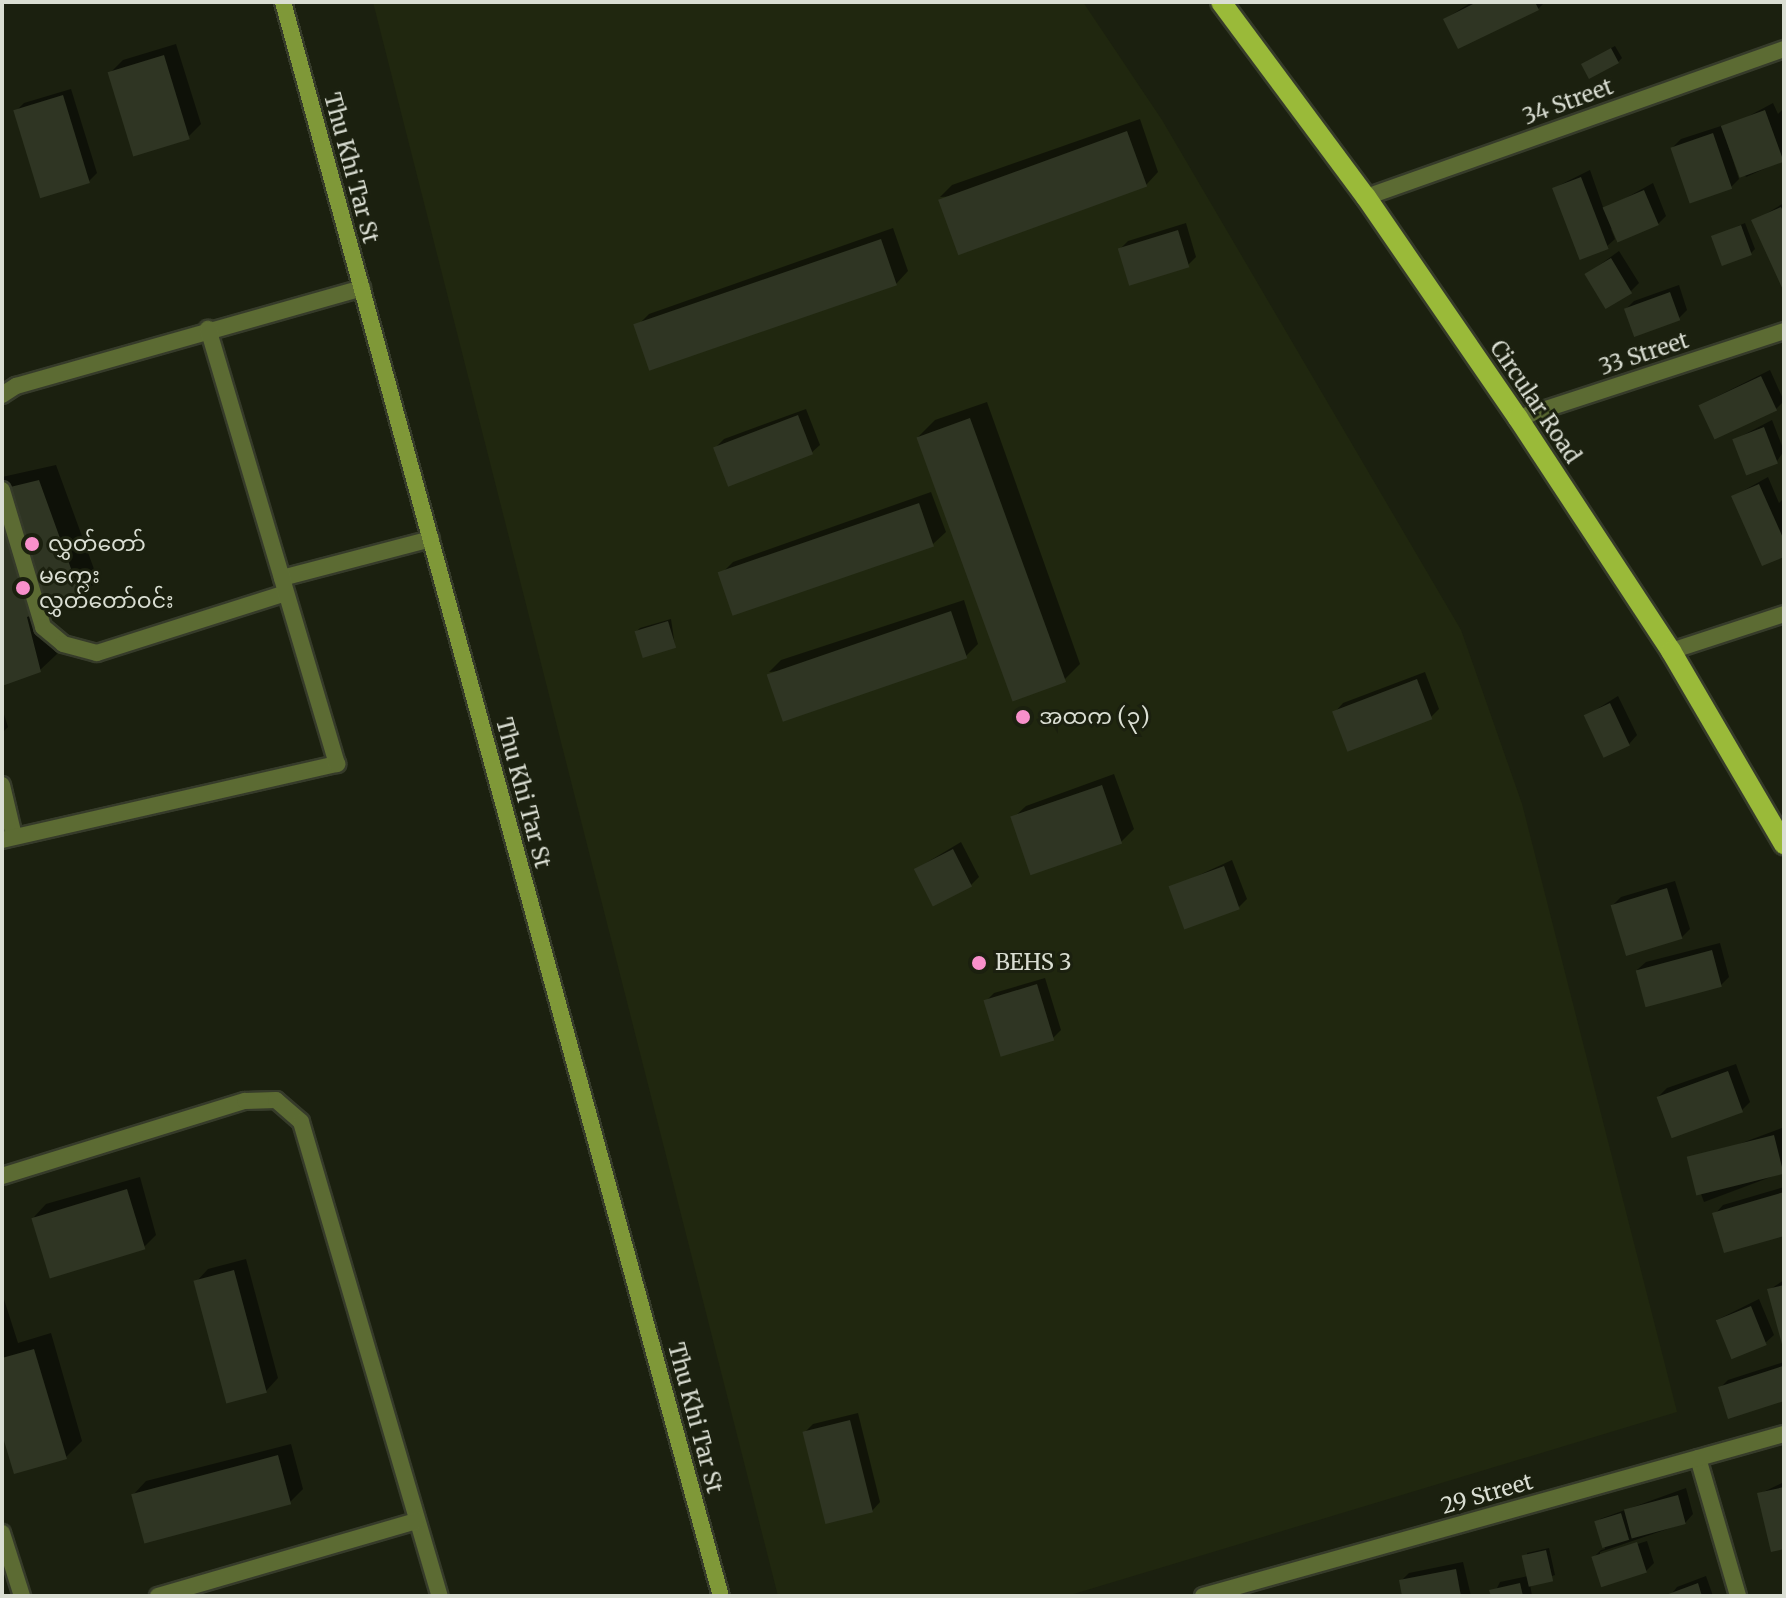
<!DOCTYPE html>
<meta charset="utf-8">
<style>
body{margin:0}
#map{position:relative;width:1786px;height:1598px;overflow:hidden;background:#1b200f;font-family:Merriweather,"Noto Sans Myanmar",serif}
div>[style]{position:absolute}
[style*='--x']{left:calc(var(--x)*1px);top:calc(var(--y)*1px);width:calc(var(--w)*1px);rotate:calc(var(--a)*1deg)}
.built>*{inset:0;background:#20270f}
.shadow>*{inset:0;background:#0007}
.building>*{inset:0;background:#2f3523;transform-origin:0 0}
.roads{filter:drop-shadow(2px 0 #363b2a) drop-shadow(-2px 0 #363b2a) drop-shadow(0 2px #363b2a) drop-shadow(0 -2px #363b2a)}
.lane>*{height:16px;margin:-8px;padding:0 8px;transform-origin:8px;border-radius:8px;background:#5c6b33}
.street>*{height:16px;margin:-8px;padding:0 8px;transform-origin:8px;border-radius:8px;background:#5c6b33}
.secondary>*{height:16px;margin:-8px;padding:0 8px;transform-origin:8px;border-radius:8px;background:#7f9838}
.primary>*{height:20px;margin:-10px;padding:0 10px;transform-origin:10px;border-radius:10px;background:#9aba39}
.dots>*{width:22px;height:22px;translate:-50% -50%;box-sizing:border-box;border:4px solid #1b200f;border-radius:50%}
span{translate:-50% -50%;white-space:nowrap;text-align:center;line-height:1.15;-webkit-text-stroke:6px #1b200f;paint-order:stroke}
.street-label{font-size:22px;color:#daded3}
.poi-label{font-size:22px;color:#daded3}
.left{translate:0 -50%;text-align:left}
.frame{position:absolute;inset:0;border:4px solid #daded3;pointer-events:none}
</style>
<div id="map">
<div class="built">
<div style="clip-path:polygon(373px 2px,1083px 2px,1162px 120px,1461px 630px,1522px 804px,1677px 1412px,1067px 1596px,778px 1596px)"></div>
</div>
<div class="shadow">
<div style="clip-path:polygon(1472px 2px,1545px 2px,1538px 9px,1445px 19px)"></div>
<div style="clip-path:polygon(176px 44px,201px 124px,188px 137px,111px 72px,123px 60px)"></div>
<div style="clip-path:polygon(1615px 46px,1622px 58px,1618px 62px,1587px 61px)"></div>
<div style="clip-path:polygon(71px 89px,97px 173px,89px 181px,16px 111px,24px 103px)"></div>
<div style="clip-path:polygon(1773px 103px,1778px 114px,1784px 108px,1784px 160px,1746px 177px,1728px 145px,1739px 179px,1731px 187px,1673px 147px,1681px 139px,1721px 126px,1723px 130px)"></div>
<div style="clip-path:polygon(1140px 119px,1158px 172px,1146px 185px,940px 197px,952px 185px)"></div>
<div style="clip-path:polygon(1590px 170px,1604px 210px,1653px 183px,1666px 216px,1658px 224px,1611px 229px,1615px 239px,1606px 247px,1554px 188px)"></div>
<div style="clip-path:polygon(1784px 203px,1784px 287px,1754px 221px)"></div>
<div style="clip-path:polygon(1186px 223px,1196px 257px,1188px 265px,1120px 249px,1128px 241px)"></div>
<div style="clip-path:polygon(1745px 223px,1755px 249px,1751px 253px,1713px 237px)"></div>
<div style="clip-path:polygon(893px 228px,908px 271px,896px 284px,636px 327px,649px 314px)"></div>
<div style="clip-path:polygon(1619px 251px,1639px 283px,1631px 291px,1587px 274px)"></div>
<div style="clip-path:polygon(1679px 285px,1687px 310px,1679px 318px,1626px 309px,1634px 301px)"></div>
<div style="clip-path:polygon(1770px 370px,1784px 401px,1776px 409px,1700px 405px)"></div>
<div style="clip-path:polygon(987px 402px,1080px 664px,1063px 681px,918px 437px,935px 420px)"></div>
<div style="clip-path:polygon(806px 409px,820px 445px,811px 453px,716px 447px,724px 439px)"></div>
<div style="clip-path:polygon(1772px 420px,1784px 451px,1777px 461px,1734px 440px)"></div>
<div style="clip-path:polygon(56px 465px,98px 580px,81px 597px,45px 609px,57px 654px,40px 670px,2px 684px,2px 477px)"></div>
<div style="clip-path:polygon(1768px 477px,1779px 503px,1784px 498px,1784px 555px,1734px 496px)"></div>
<div style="clip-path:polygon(931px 492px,946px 532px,933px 544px,720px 575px,733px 562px)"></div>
<div style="clip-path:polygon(964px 600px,978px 644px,966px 656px,769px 672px,781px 660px)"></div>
<div style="clip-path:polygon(671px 619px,675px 646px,636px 632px,640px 628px)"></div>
<div style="clip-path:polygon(1425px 672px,1439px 709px,1431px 717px,1335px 712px,1343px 703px)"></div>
<div style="clip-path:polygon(1618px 696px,1637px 735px,1629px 744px,1586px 716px)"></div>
<div style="clip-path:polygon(2px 708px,8px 727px,2px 733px)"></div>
<div style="clip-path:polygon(1114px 774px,1134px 829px,1121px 842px,1013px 818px,1026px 806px)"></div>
<div style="clip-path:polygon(961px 842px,979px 877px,971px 885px,916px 869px)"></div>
<div style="clip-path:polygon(1232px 860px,1247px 899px,1239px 907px,1171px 888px)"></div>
<div style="clip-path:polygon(1675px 881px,1690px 929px,1682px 937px,1613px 905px,1621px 897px)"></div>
<div style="clip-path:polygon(1720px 943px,1729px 977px,1721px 985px,1637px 970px,1646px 962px)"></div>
<div style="clip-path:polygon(1045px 978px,1061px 1030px,1053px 1038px,986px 1001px,994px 993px)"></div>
<div style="clip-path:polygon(1736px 1064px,1750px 1102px,1742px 1110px,1658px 1097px,1667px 1088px)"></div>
<div style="clip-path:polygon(1782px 1128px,1784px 1172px,1704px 1202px,1691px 1167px,1699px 1159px)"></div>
<div style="clip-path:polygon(140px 1177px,156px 1235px,144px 1247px,34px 1217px,46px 1204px)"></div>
<div style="clip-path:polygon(1784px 1187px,1784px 1234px,1715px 1214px,1723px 1205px)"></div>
<div style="clip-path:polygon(246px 1259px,278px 1378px,266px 1391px,196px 1282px,208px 1269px)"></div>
<div style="clip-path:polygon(1784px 1280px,1784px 1344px,1769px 1290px)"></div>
<div style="clip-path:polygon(2px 1293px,18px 1343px,51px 1333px,82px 1441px,65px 1458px,2px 1427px)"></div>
<div style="clip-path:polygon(1759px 1299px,1774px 1335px,1765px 1343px,1717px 1320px)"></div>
<div style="clip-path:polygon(1784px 1362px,1784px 1398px,1729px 1416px,1720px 1388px,1728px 1380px)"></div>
<div style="clip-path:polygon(858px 1413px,880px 1502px,872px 1511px,805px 1432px,813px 1424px)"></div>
<div style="clip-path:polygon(291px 1444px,303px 1489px,290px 1502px,134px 1494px,146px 1481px)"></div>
<div style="clip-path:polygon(1784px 1482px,1784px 1547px,1759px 1494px)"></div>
<div style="clip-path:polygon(1686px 1488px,1693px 1514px,1685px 1523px,1600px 1552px,1600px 1556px,1647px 1541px,1654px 1563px,1646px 1571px,1593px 1558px,1601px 1550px,1605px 1549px,1600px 1519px)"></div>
<div style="clip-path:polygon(1549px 1548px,1555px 1575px,1530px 1584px,1532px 1596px,1493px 1596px,1500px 1582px,1528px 1576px,1527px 1553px)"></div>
<div style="clip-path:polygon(1463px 1562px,1471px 1596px,1404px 1596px,1401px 1581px,1409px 1573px)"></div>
<div style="clip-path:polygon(1706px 1576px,1713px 1596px,1670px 1596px,1677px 1587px)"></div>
</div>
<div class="building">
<div style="clip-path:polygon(1477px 2px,1535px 2px,1539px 10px,1458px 49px,1443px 19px)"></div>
<div style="left:1611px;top:48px;width:17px;height:34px;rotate:62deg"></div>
<div style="left:164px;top:55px;width:88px;height:59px;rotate:73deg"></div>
<div style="left:63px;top:95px;width:92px;height:52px;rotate:73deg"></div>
<div style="left:1765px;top:110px;width:55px;height:47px;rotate:70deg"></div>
<div style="left:1127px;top:131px;width:59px;height:201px;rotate:70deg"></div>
<div style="left:1713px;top:133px;width:59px;height:45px;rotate:71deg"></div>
<div style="left:1581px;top:177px;width:77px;height:31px;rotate:69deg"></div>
<div style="left:1644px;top:190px;width:38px;height:45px;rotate:67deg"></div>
<div style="clip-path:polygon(1781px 207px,1784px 213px,1784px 292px,1751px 220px)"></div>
<div style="left:1741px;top:225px;width:32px;height:32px;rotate:70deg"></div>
<div style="left:1178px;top:230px;width:39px;height:63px;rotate:73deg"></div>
<div style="left:881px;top:239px;width:49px;height:262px;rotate:71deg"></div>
<div style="left:1611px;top:258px;width:41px;height:31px;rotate:59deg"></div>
<div style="left:1670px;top:292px;width:30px;height:49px;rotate:70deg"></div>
<div style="left:1761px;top:376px;width:38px;height:69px;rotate:65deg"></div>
<div style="left:798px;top:415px;width:42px;height:91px;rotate:69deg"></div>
<div style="left:970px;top:418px;width:281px;height:57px;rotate:70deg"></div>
<div style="left:1764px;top:427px;width:39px;height:34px;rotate:69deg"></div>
<div style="clip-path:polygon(39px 480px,82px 599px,27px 617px,41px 672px,2px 686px,2px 489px)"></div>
<div style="clip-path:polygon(1759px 484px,1784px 540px,1784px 557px,1762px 566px,1731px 496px)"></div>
<div style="left:919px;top:503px;width:46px;height:213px;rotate:71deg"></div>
<div style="left:951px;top:611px;width:50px;height:195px;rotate:71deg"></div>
<div style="left:668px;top:621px;width:28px;height:35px;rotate:73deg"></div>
<div style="left:1417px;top:679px;width:43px;height:91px;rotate:69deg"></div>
<div style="left:1610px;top:703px;width:47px;height:29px;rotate:65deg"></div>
<div style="left:1102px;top:785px;width:62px;height:97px;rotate:71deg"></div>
<div style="left:953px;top:849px;width:42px;height:44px;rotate:63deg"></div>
<div style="left:1224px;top:866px;width:46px;height:59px;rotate:70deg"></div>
<div style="left:1667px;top:888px;width:53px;height:59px;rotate:73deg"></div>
<div style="left:1712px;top:950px;width:38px;height:79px;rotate:75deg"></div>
<div style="left:1037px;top:984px;width:59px;height:56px;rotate:73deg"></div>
<div style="left:1728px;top:1071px;width:44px;height:76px;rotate:70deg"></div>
<div style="left:1774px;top:1135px;width:40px;height:90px;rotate:76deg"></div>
<div style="left:127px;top:1189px;width:63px;height:100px;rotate:73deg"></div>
<div style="clip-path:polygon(1784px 1192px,1784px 1236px,1724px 1253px,1712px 1213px)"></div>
<div style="left:234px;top:1270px;width:127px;height:42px;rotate:75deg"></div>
<div style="clip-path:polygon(1784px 1285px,1784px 1348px,1783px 1348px,1767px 1289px)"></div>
<div style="left:1751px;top:1306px;width:42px;height:38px;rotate:68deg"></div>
<div style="clip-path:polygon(34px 1349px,67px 1459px,14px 1474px,2px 1434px,2px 1358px)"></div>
<div style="clip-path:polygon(1783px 1366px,1784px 1401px,1728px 1419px,1718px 1387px)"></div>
<div style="left:850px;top:1420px;width:95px;height:49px;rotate:76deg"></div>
<div style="left:278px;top:1455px;width:51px;height:152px;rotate:75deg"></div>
<div style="clip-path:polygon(1784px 1487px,1784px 1549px,1771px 1552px,1757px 1493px)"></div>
<div style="left:1678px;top:1495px;width:30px;height:56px;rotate:75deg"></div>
<div style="left:1621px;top:1513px;width:28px;height:28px;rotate:73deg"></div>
<div style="left:1637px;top:1542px;width:32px;height:48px;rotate:72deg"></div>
<div style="left:1546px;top:1550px;width:32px;height:25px;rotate:77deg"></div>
<div style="clip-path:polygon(1456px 1569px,1461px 1596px,1402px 1596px,1399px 1580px)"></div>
<div style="clip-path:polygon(1520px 1583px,1523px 1596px,1491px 1596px,1489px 1590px)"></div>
<div style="clip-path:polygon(1698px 1583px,1702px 1596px,1663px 1596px)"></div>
</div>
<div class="roads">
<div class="lane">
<div style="--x:2;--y:1176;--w:254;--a:-17.2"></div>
<div style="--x:245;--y:1101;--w:31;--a:-2"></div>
<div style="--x:276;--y:1100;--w:33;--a:41"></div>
<div style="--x:301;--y:1122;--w:494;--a:73.7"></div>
<div style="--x:2;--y:1533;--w:66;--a:72.4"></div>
<div style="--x:158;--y:1596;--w:269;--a:-16.2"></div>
</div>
<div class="street">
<div style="--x:1366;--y:197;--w:443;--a:-19.5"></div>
<div style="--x:2;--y:395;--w:17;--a:-33"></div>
<div style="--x:16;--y:386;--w:360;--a:-15.8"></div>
<div style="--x:1518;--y:418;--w:280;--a:-18.1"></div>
<div style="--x:2;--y:490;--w:143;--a:73.3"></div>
<div style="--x:43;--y:627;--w:26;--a:40"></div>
<div style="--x:63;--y:644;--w:35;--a:15"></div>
<div style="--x:97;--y:653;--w:198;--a:-17.6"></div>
<div style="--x:282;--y:578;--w:154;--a:-14.7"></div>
<div style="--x:1671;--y:651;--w:119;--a:-18.1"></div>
<div style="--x:2;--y:785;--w:52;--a:76.8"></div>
<div style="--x:2;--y:840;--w:344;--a:-12.8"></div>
<div style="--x:337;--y:764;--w:454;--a:-106.5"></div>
<div style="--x:1698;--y:1458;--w:144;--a:73.8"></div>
<div style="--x:1203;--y:1596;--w:603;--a:-15.58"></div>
</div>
<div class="secondary">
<div style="--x:283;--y:2;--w:1653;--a:74.64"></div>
</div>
<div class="primary">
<div style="--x:1221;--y:2;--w:243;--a:53.4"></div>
<div style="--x:1366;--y:197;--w:268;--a:55.5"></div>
<div style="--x:1518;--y:418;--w:279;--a:56.7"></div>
<div style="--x:1671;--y:651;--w:224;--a:59.7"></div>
</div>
</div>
<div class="dots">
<div style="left:32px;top:544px;background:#f890cb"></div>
<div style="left:23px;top:588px;background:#f890cb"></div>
<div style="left:1023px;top:717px;background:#f890cb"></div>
<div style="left:979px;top:963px;background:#f890cb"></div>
</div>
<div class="street-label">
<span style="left:1568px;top:102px;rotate:-20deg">34 Street</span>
<span style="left:351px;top:168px;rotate:75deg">Thu Khi Tar St</span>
<span style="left:1644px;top:354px;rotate:-18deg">33 Street</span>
<span style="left:1535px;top:402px;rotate:56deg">Circular Road</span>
<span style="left:523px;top:793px;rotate:75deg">Thu Khi Tar St</span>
<span style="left:695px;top:1418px;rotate:75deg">Thu Khi Tar St</span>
<span style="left:1487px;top:1494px;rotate:-16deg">29 Street</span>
</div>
<div class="poi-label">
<span class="left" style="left:48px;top:544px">လွှတ်တော်</span>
<span class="left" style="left:39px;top:588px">မကွေး<br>လွှတ်တော်ဝင်း</span>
<span class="left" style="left:1039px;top:717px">အထက (၃)</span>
<span class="left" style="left:995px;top:963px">BEHS 3</span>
</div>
<div class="frame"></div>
</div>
